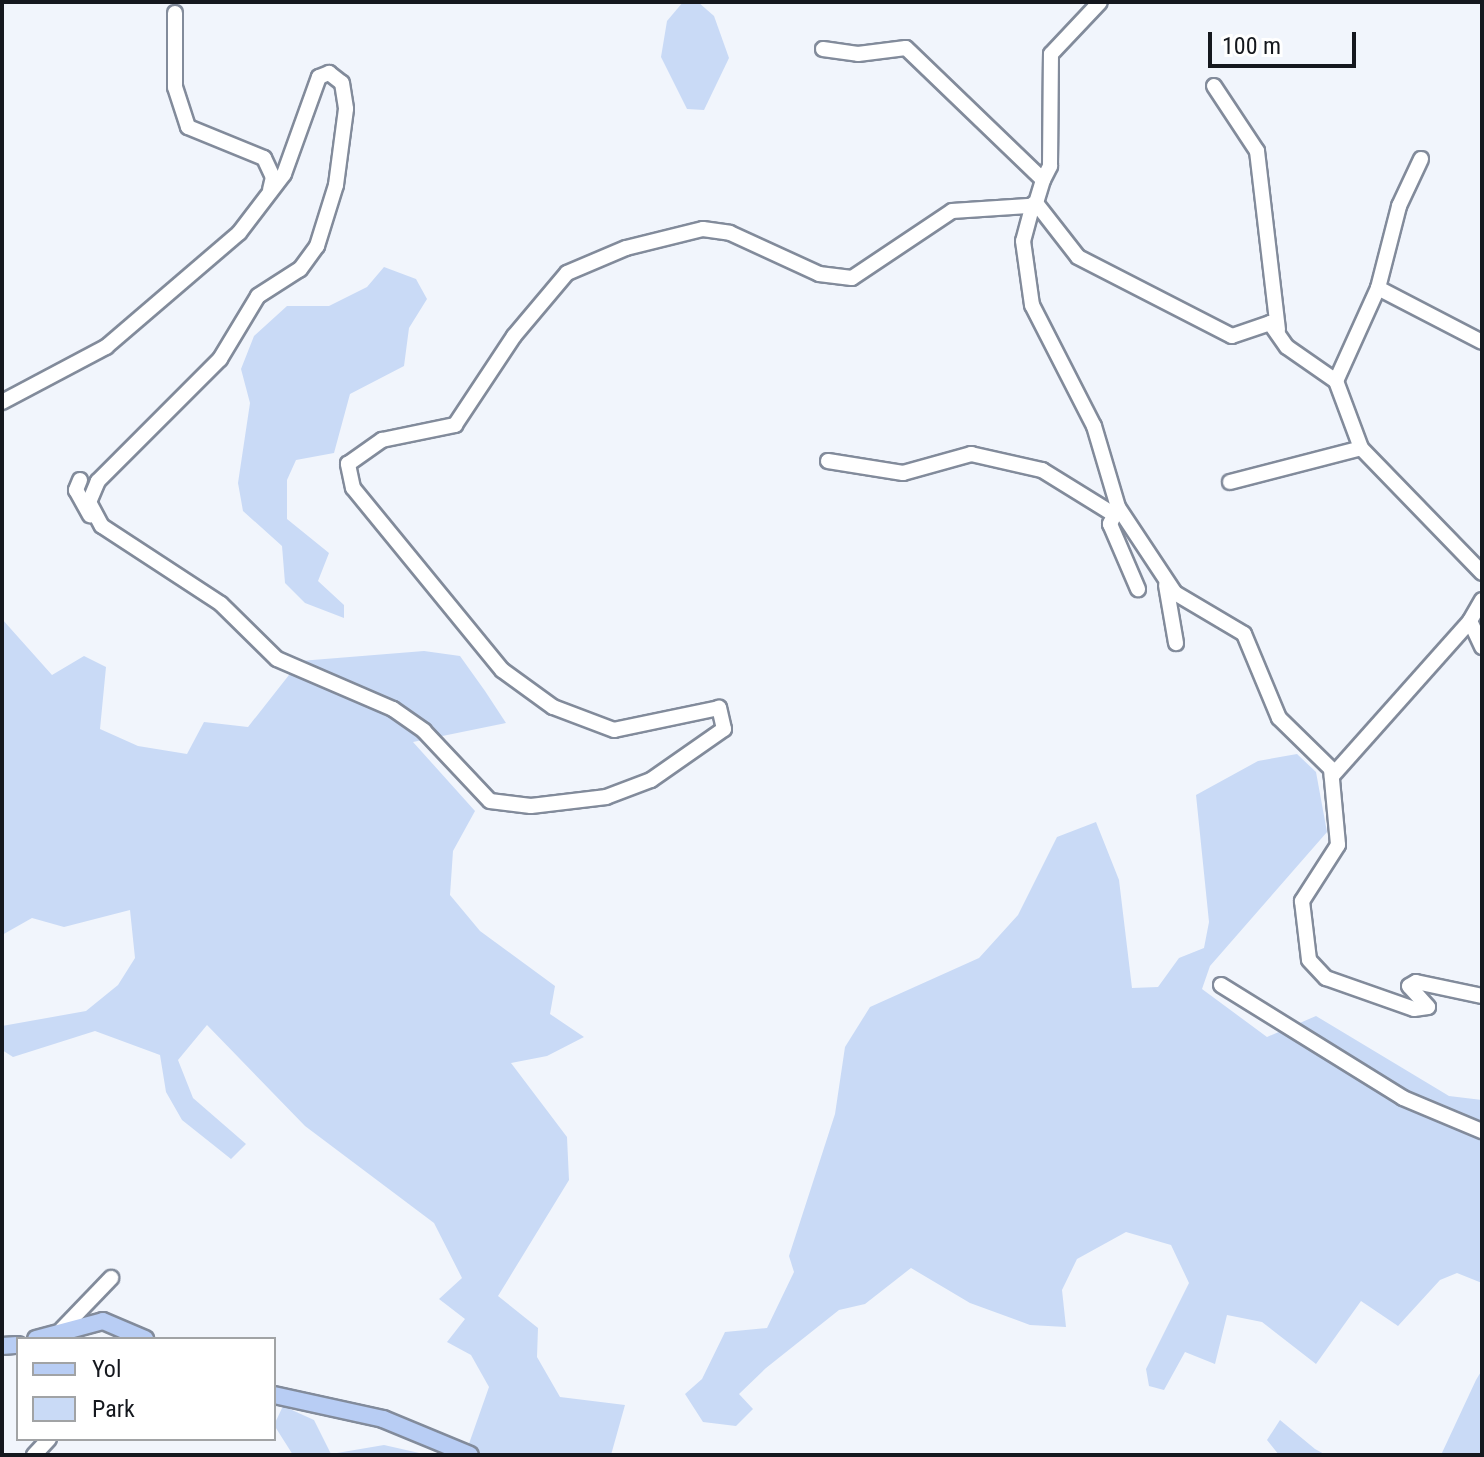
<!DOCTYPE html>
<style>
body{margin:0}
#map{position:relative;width:1484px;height:1457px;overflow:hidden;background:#f1f5fc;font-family:"Roboto Condensed",sans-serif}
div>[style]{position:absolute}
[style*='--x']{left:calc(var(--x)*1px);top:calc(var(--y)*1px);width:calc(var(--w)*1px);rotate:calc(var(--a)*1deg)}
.green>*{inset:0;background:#c9daf6}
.roads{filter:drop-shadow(2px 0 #828b9b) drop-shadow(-2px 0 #828b9b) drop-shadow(0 2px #828b9b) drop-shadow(0 -2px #828b9b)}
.minor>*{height:14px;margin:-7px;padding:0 7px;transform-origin:7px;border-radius:7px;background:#fff}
.major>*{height:16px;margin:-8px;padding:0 8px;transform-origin:8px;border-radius:8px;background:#b8cdf4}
span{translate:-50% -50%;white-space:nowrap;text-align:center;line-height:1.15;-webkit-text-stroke:6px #fff;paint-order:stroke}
.frame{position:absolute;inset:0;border:4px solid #15181e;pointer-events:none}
.legend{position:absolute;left:16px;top:1337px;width:260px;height:104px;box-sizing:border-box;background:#fff;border:2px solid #a1a3a5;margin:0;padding:10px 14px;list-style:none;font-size:24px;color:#15181e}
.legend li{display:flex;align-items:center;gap:16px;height:40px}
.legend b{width:40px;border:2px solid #a1a3a5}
.scale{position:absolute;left:1208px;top:32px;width:148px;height:36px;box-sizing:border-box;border:4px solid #15181e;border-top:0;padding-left:10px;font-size:24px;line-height:28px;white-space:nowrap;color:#15181e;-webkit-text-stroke:6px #fff;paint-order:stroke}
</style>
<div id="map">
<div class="green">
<div style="clip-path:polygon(683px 2px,698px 2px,714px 16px,729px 58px,704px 110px,687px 109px,661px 57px,667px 21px)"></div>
<div style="clip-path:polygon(384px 267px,416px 279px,427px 299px,409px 328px,404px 366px,350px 394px,334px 453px,296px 460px,287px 480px,287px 519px,329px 553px,318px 581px,344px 605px,344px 618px,305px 603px,285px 583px,282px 546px,243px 511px,238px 483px,250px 403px,241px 369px,254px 336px,287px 306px,329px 306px,367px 287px)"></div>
<div style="clip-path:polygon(2px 619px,52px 675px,84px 656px,106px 667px,100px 729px,138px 746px,187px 754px,204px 722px,248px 727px,300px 661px,424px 651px,460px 656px,485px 691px,506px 723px,413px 742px,475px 811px,453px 851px,450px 895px,480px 931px,555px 986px,550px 1014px,584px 1037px,547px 1056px,511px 1063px,567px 1137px,569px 1180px,498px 1296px,538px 1328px,537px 1357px,560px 1397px,625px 1405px,611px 1455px,465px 1455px,489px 1387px,471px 1355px,447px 1342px,465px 1319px,439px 1299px,462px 1278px,434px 1223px,305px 1126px,207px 1025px,178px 1060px,193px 1098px,246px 1144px,231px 1159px,182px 1120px,166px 1092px,160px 1055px,95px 1031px,13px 1057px,2px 1050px,2px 1026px,86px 1011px,118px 985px,135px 958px,130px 910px,64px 927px,32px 918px,2px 935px)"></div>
<div style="clip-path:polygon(1297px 754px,1316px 772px,1327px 832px,1210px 966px,1202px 989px,1267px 1037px,1316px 1016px,1449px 1096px,1482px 1100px,1482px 1283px,1457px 1273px,1440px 1280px,1398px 1326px,1361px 1301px,1316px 1364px,1262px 1322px,1227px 1315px,1215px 1364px,1185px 1352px,1164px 1390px,1149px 1386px,1146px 1369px,1189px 1283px,1171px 1245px,1126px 1232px,1077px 1259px,1062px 1290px,1066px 1327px,1030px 1325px,970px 1303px,911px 1268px,865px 1304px,839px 1310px,766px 1368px,739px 1394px,753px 1409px,736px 1426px,703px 1422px,685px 1394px,702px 1379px,725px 1332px,767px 1328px,794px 1272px,789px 1256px,835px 1114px,845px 1047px,870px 1007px,979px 958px,1018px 915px,1057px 837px,1096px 822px,1119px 880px,1132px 988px,1158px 987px,1179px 958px,1204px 948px,1209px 922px,1196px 795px,1258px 761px)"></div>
<div style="clip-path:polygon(1482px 1370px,1482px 1455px,1441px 1455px,1476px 1380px)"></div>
<div style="clip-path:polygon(283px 1406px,314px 1420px,331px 1454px,384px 1445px,428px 1455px,293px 1455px,274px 1425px)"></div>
<div style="clip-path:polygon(1280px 1420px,1315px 1449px,1326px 1455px,1279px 1455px,1267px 1440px)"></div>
</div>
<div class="roads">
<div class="minor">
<div style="--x:175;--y:13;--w:74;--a:90"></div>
<div style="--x:175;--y:87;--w:42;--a:72"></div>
<div style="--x:188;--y:127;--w:82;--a:22.2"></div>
<div style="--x:264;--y:158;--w:21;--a:65"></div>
<div style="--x:273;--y:177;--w:13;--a:103"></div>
<div style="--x:823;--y:49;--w:35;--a:8"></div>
<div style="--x:858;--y:54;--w:48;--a:-7.1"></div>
<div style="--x:906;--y:48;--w:190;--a:43.9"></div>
<div style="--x:1043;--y:180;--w:24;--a:107"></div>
<div style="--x:1036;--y:203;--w:68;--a:52.1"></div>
<div style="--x:1078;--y:257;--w:173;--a:27.2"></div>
<div style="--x:1232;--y:336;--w:40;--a:-18.9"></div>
<div style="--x:1270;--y:323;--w:29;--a:55"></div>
<div style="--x:1287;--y:347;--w:60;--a:34.8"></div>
<div style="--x:1336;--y:381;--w:72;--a:69.5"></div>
<div style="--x:1361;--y:448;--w:174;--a:45.9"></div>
<div style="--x:1214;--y:86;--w:78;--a:56.5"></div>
<div style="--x:1257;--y:151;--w:180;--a:83.3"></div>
<div style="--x:1043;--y:180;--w:16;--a:-63"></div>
<div style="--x:1050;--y:166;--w:112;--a:-89.5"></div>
<div style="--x:1051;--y:54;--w:71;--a:-46.7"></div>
<div style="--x:1033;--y:204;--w:38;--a:105"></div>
<div style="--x:1023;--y:241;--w:65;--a:82"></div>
<div style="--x:1032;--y:305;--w:136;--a:62.9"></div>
<div style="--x:1094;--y:426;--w:84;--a:73.5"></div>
<div style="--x:1118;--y:507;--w:103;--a:56.5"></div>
<div style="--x:1175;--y:593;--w:80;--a:30.7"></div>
<div style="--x:1244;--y:634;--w:91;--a:67.4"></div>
<div style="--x:1279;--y:718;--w:73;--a:44.4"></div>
<div style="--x:1331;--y:769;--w:76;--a:84.7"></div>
<div style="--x:1338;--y:845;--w:67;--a:122.7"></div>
<div style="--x:1302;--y:901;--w:59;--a:83.2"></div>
<div style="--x:1309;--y:960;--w:25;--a:47"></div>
<div style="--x:1326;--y:978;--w:93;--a:19.4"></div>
<div style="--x:1414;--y:1009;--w:14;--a:-8"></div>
<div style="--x:1428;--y:1007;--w:28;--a:-132"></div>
<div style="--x:1409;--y:986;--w:8;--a:-30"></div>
<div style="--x:1416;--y:982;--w:67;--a:12"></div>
<div style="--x:1378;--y:288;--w:117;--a:27.4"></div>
<div style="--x:1336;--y:381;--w:102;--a:-65.7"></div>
<div style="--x:1378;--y:288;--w:85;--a:-75.6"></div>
<div style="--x:1399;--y:206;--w:52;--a:-64.9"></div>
<div style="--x:2;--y:402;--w:118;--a:-27.9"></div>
<div style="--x:106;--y:347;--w:175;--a:-40.6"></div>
<div style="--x:239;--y:233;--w:74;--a:-52.7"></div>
<div style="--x:284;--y:174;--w:103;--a:-70.2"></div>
<div style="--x:319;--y:77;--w:11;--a:-22"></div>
<div style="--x:329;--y:73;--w:16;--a:38"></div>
<div style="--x:342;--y:83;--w:26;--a:81"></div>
<div style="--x:346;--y:109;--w:77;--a:97.5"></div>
<div style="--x:336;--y:185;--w:64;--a:107.3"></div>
<div style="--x:317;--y:246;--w:29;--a:126"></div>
<div style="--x:300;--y:269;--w:50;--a:147.3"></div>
<div style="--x:258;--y:296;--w:74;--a:121.1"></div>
<div style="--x:220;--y:359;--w:173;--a:135"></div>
<div style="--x:98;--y:481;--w:23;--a:113"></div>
<div style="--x:89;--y:502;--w:27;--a:62"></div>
<div style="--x:102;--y:526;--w:142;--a:33.2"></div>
<div style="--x:221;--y:604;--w:78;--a:44.5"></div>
<div style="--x:277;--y:659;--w:126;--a:23.3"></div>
<div style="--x:393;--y:709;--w:38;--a:35"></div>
<div style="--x:424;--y:731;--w:96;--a:46.7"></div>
<div style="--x:490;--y:801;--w:41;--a:7"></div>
<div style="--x:531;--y:806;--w:76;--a:-6.8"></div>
<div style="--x:606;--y:797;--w:48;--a:-20.7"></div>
<div style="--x:651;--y:780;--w:89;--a:-34.9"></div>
<div style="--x:724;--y:729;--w:22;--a:-103"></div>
<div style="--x:719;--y:708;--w:107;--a:168.2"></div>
<div style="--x:614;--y:730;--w:65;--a:-159.3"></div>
<div style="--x:553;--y:707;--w:63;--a:-144"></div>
<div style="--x:502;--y:670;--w:235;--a:-129.3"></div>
<div style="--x:353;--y:488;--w:25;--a:-102"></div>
<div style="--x:348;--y:464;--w:42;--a:-35.2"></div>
<div style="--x:382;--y:440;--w:75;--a:-11.6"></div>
<div style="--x:455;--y:425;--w:107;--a:-56.5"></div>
<div style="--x:514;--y:336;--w:82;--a:-49.9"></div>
<div style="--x:567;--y:273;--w:64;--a:-23"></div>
<div style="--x:626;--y:248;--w:79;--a:-13.9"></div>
<div style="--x:703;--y:229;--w:27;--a:8"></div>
<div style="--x:730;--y:233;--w:98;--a:24.7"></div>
<div style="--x:819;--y:274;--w:33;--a:7"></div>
<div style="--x:852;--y:278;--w:120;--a:-33.8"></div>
<div style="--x:952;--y:211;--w:76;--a:-3.8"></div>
<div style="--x:828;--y:461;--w:76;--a:9.1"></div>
<div style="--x:903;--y:473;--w:71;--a:-15.6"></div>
<div style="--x:971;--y:454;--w:73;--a:12.7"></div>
<div style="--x:1042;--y:470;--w:86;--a:31.7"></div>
<div style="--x:80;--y:480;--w:11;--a:112"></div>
<div style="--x:76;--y:490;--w:29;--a:61"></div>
<div style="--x:1230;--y:482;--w:135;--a:-14.5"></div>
<div style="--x:1118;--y:508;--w:18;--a:117"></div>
<div style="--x:1110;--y:524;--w:71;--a:66.7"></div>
<div style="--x:1166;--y:585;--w:59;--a:80.2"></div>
<div style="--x:1482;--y:600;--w:24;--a:120"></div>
<div style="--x:1470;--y:621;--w:29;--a:65"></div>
<div style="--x:1332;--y:776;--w:208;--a:-48.3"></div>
<div style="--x:1221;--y:985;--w:214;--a:31.8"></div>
<div style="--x:1403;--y:1098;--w:86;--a:22.7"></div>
<div style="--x:62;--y:1329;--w:71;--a:-46.1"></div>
<div style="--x:34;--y:1455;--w:22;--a:-47"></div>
</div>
<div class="major">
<div style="--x:36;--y:1339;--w:69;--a:-15"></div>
<div style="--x:103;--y:1321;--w:46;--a:23.2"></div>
<div style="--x:2;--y:1346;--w:16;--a:-4"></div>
<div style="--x:274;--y:1395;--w:112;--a:12.4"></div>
<div style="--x:383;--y:1419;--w:94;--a:22.5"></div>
</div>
</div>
<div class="frame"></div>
<ul class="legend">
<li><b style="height:10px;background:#b8cdf4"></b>Yol</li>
<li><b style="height:22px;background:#c9daf6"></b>Park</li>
</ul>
<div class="scale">100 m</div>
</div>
